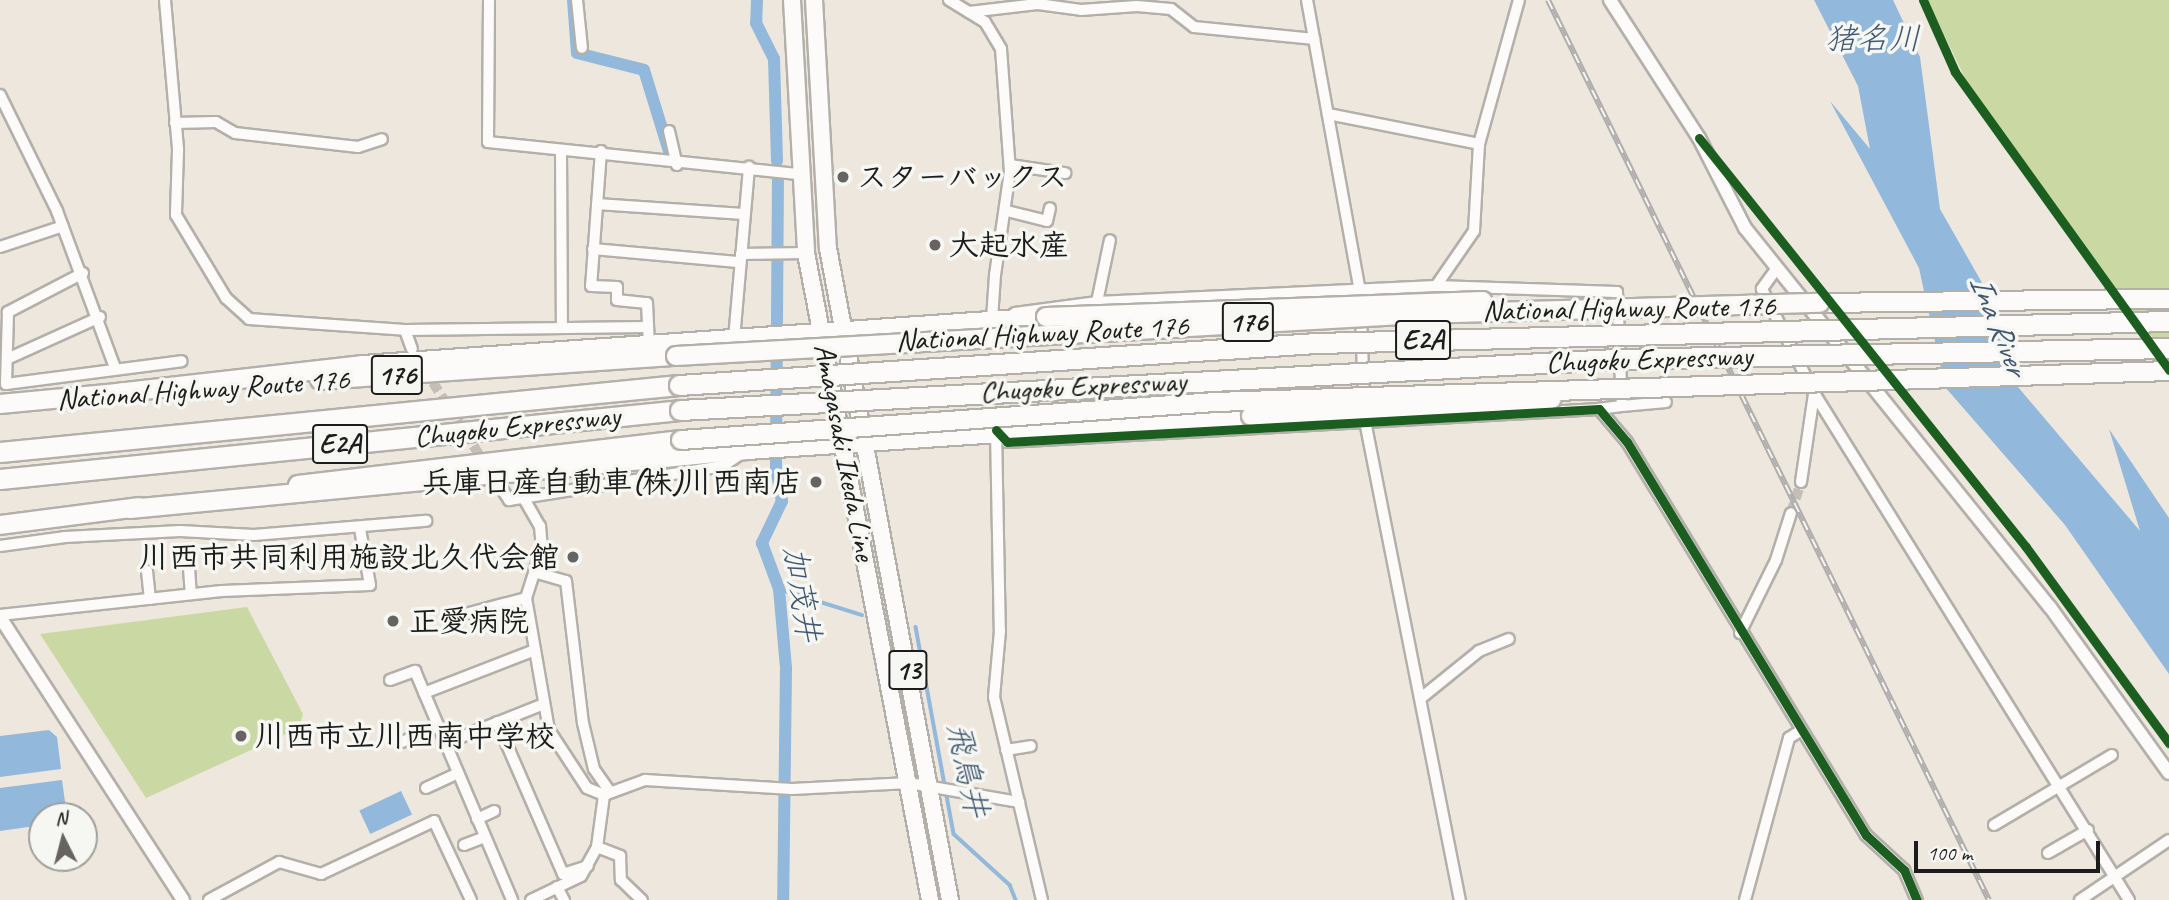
<!DOCTYPE html>
<meta charset="utf-8">
<style>
body{margin:0}
#map{position:relative;width:2169px;height:900px;overflow:hidden;background:#eee7dd;font-family:Caveat,"Klee One",sans-serif}
div>[style]{position:absolute}
[style*='--x']{left:calc(var(--x)*1px);top:calc(var(--y)*1px);width:calc(var(--w)*1px);rotate:calc(var(--a)*1deg)}
.green>*{inset:0;background:#cad9a4}
.water>*{inset:0;background:#92b8db;transform-origin:0 0}
.stream>*{height:3.5px;margin:-1.75px;padding:0 1.75px;transform-origin:1.75px;border-radius:1.75px;background:#92b8db}
.canal>*{height:12px;margin:-6px;padding:0 6px;transform-origin:6px;border-radius:6px;background:#92b8db}
.minor-tunnel>*{height:10px;margin-top:-5px;transform-origin:0;background:repeating-linear-gradient(90deg,#c4beb6 0 10px,transparent 0 15px)}
.roads{filter:drop-shadow(2px 0 #b3afa9) drop-shadow(-2px 0 #b3afa9) drop-shadow(0 2px #b3afa9) drop-shadow(0 -2px #b3afa9)}
.minor>*{height:10px;margin:-5px;padding:0 5px;transform-origin:5px;border-radius:5px;background:#fcfbfa}
.tertiary>*{height:12px;margin:-6px;padding:0 6px;transform-origin:6px;border-radius:6px;background:#fcfbfa}
.primary>*{height:16px;margin:-8px;padding:0 8px;transform-origin:8px;border-radius:8px;background:#fcfbfa}
.trunk>*{height:18px;margin:-9px;padding:0 9px;transform-origin:9px;border-radius:9px;background:#fcfbfa}
.motorway>*{height:19px;margin:-9.5px;padding:0 9.5px;transform-origin:9.5px;border-radius:9.5px;background:#fcfbfa}
.rail>*{height:6px;margin-top:-3px;transform-origin:0;background:repeating-linear-gradient(90deg,#f6f6f2 0 10px,#afaead 0 20px);box-sizing:border-box;border-block:2px solid #afaead}
.bridges{filter:drop-shadow(2px 0 #b3afa9) drop-shadow(-2px 0 #b3afa9) drop-shadow(0 2px #b3afa9) drop-shadow(0 -2px #b3afa9)}
.trunk-bridge>*{height:18px;margin:-9px;padding:0 9px;transform-origin:9px;border-radius:9px;background:#fcfbfa}
.motorway-bridge>*{height:19px;margin:-9.5px;padding:0 9.5px;transform-origin:9.5px;border-radius:9.5px;background:#fcfbfa}
.cycleway>*{height:9px;margin:-4.5px;padding:0 4.5px;transform-origin:4.5px;border-radius:4.5px;background:#1b5e20}
.dots>*{width:19px;height:19px;translate:-50% -50%;box-sizing:border-box;border:4px solid #f6f6f2;border-radius:50%}
span{translate:-50% -50%;white-space:nowrap;text-align:center;line-height:1.15;-webkit-text-stroke:7px #f6f6f2;paint-order:stroke}
.shield-label span{padding:2px 5px;background:#f6f6f2;border:2px solid;border-radius:5px;-webkit-text-stroke-width:0}
.shield-label{font-size:28px;color:#1c1c1c;font-weight:700}
.poi-label{font-size:30px;color:#1c1c1c;font-weight:700}
.left{translate:0 -50%;text-align:left}
.right{translate:-100% -50%;text-align:right}
.street-label{font-size:30px;color:#1c1c1c}
.water-label{font-size:32px;color:#405971;font-style:italic}
.north{position:absolute;left:28px;top:802px;width:70px;height:70px;box-sizing:border-box;background:#f6f6f2;border:2px solid #9f9f9c;border-radius:50%;rotate:354deg;font-size:19px;font-weight:700;line-height:28px;text-align:center;color:#1c1c1c}
.north::after{content:'';display:block;margin:auto;width:24px;height:32px;background:#666360;clip-path:polygon(50% 0,100% 100%,50% 72%,0 100%)}
.scale{position:absolute;left:1914px;top:841px;width:186px;height:32px;box-sizing:border-box;border:4px solid #1c1c1c;border-top:0;padding-left:9px;font-size:21px;line-height:24px;white-space:nowrap;color:#1c1c1c;-webkit-text-stroke:5px #f6f6f2;paint-order:stroke}
</style>
<div id="map">
<div class="green">
<div style="clip-path:polygon(1927px 0,2169px 0,2169px 360px,1975px 98px)"></div>
<div style="clip-path:polygon(247px 607px,303px 714px,299px 728px,146px 798px,40px 634px)"></div>
</div>
<div class="water">
<div style="clip-path:polygon(1814px 0,1893px 0,1920px 57px,1940px 209px,1981px 281px,2018px 387px,2140px 531px,2109px 429px,2169px 518px,2169px 674px,2065px 525px,1945px 387px,1919px 268px,1830px 101px,1870px 149px,1858px 86px)"></div>
<div style="clip-path:polygon(49px 730px,57px 737px,61px 769px,0 777px,0 736px)"></div>
<div style="clip-path:polygon(62px 780px,67px 816px,42px 816px,42px 825px,0 831px,0 788px)"></div>
<div style="left:401px;top:791px;width:26px;height:46px;rotate:65deg"></div>
</div>
<div class="stream">
<div style="--x:779;--y:589;--w:87;--a:17.4"></div>
<div style="--x:916;--y:627;--w:210;--a:79.6"></div>
<div style="--x:954;--y:834;--w:76;--a:42.3"></div>
<div style="--x:1010;--y:885;--w:16;--a:68"></div>
</div>
<div class="canal">
<div style="--x:573;--y:0;--w:53;--a:85.7"></div>
<div style="--x:577;--y:53;--w:69;--a:14.2"></div>
<div style="--x:644;--y:70;--w:92;--a:72.9"></div>
<div style="--x:757;--y:0;--w:23;--a:92"></div>
<div style="--x:756;--y:23;--w:40;--a:63.4"></div>
<div style="--x:774;--y:59;--w:102;--a:88.3"></div>
<div style="--x:778;--y:174;--w:294;--a:90.4"></div>
<div style="--x:776;--y:468;--w:34;--a:80"></div>
<div style="--x:782;--y:501;--w:47;--a:115.5"></div>
<div style="--x:762;--y:543;--w:49;--a:69.7"></div>
<div style="--x:779;--y:589;--w:79;--a:84.9"></div>
<div style="--x:786;--y:668;--w:232;--a:90.7"></div>
</div>
<div class="minor-tunnel">
<div style="--x:425;--y:370;--w:112;--a:57.4"></div>
<div style="--x:1791;--y:513;--w:33;--a:-72"></div>
</div>
<div class="roads">
<div class="minor">
<div style="--x:165;--y:0;--w:151;--a:85"></div>
<div style="--x:178;--y:150;--w:65;--a:91.8"></div>
<div style="--x:176;--y:215;--w:97;--a:58.9"></div>
<div style="--x:226;--y:298;--w:31;--a:42"></div>
<div style="--x:249;--y:319;--w:156;--a:4"></div>
<div style="--x:405;--y:330;--w:243;--a:-0.7"></div>
<div style="--x:489;--y:0;--w:142;--a:90.4"></div>
<div style="--x:488;--y:142;--w:311;--a:5.9"></div>
<div style="--x:577;--y:0;--w:48;--a:84.1"></div>
<div style="--x:949;--y:0;--w:42;--a:31.4"></div>
<div style="--x:985;--y:22;--w:31;--a:59"></div>
<div style="--x:1001;--y:49;--w:122;--a:85.8"></div>
<div style="--x:1010;--y:171;--w:105;--a:98.2"></div>
<div style="--x:995;--y:275;--w:44;--a:93.9"></div>
<div style="--x:992;--y:319;--w:5;--a:-11"></div>
<div style="--x:1307;--y:0;--w:301;--a:79.7"></div>
<div style="--x:969;--y:12;--w:69;--a:-6.6"></div>
<div style="--x:1038;--y:4;--w:43;--a:7.9"></div>
<div style="--x:1081;--y:10;--w:56;--a:-4.1"></div>
<div style="--x:1137;--y:6;--w:34;--a:5"></div>
<div style="--x:1171;--y:9;--w:29;--a:38"></div>
<div style="--x:1194;--y:27;--w:121;--a:5.7"></div>
<div style="--x:0;--y:95;--w:129;--a:63.8"></div>
<div style="--x:57;--y:211;--w:167;--a:69.7"></div>
<div style="--x:1328;--y:114;--w:154;--a:11.2"></div>
<div style="--x:175;--y:123;--w:41;--a:-1.4"></div>
<div style="--x:216;--y:122;--w:22;--a:30"></div>
<div style="--x:235;--y:133;--w:124;--a:6.5"></div>
<div style="--x:358;--y:147;--w:25;--a:-18"></div>
<div style="--x:669;--y:131;--w:35;--a:77"></div>
<div style="--x:561;--y:150;--w:177;--a:89.7"></div>
<div style="--x:601;--y:151;--w:135;--a:94.2"></div>
<div style="--x:591;--y:286;--w:26;--a:2"></div>
<div style="--x:617;--y:287;--w:13;--a:90"></div>
<div style="--x:617;--y:300;--w:30;--a:6"></div>
<div style="--x:647;--y:303;--w:43;--a:87.3"></div>
<div style="--x:1010;--y:165;--w:56;--a:8.3"></div>
<div style="--x:597;--y:204;--w:147;--a:3.9"></div>
<div style="--x:1007;--y:211;--w:41;--a:14"></div>
<div style="--x:1047;--y:221;--w:13;--a:-77"></div>
<div style="--x:0;--y:247;--w:66;--a:-18.4"></div>
<div style="--x:593;--y:249;--w:148;--a:5.1"></div>
<div style="--x:741;--y:254;--w:65;--a:-0.9"></div>
<div style="--x:1777;--y:268;--w:26;--a:126"></div>
<div style="--x:1762;--y:289;--w:116;--a:63.4"></div>
<div style="--x:1814;--y:393;--w:597;--a:58.15"></div>
<div style="--x:83;--y:273;--w:85;--a:152.5"></div>
<div style="--x:8;--y:312;--w:72;--a:91.6"></div>
<div style="--x:6;--y:384;--w:177;--a:-7.4"></div>
<div style="--x:1436;--y:286;--w:67;--a:-55.4"></div>
<div style="--x:1474;--y:231;--w:87;--a:-86.7"></div>
<div style="--x:1479;--y:144;--w:149;--a:-74.5"></div>
<div style="--x:1097;--y:302;--w:63;--a:-78.2"></div>
<div style="--x:1015;--y:313;--w:83;--a:-7.6"></div>
<div style="--x:1097;--y:302;--w:339;--a:-2.7"></div>
<div style="--x:1436;--y:286;--w:181;--a:1.9"></div>
<div style="--x:1617;--y:292;--w:114;--a:87.5"></div>
<div style="--x:1622;--y:406;--w:23;--a:173"></div>
<div style="--x:1361;--y:315;--w:86;--a:88"></div>
<div style="--x:405;--y:330;--w:20;--a:70"></div>
<div style="--x:734;--y:339;--w:173;--a:-85"></div>
<div style="--x:7;--y:359;--w:102;--a:-24.3"></div>
<div style="--x:1622;--y:406;--w:44;--a:-5.2"></div>
<div style="--x:1364;--y:416;--w:493;--a:78.8"></div>
<div style="--x:996;--y:431;--w:200;--a:88.9"></div>
<div style="--x:1000;--y:631;--w:66;--a:95.2"></div>
<div style="--x:994;--y:697;--w:209;--a:76.7"></div>
<div style="--x:999;--y:433;--w:12;--a:48"></div>
<div style="--x:1007;--y:442;--w:593;--a:-3.19"></div>
<div style="--x:1599;--y:409;--w:43;--a:49.7"></div>
<div style="--x:1627;--y:442;--w:460;--a:58.7"></div>
<div style="--x:1866;--y:835;--w:52;--a:42.6"></div>
<div style="--x:1904;--y:870;--w:33;--a:67"></div>
<div style="--x:1801;--y:482;--w:89;--a:-81.6"></div>
<div style="--x:500;--y:486;--w:17;--a:57"></div>
<div style="--x:509;--y:500;--w:217;--a:-9"></div>
<div style="--x:723;--y:466;--w:22;--a:-34"></div>
<div style="--x:523;--y:497;--w:34;--a:60"></div>
<div style="--x:540;--y:526;--w:22;--a:85"></div>
<div style="--x:542;--y:548;--w:52;--a:107.7"></div>
<div style="--x:526;--y:598;--w:134;--a:80.1"></div>
<div style="--x:549;--y:730;--w:69;--a:56.8"></div>
<div style="--x:587;--y:788;--w:18;--a:22"></div>
<div style="--x:0;--y:546;--w:66;--a:-7.9"></div>
<div style="--x:65;--y:537;--w:115;--a:-3"></div>
<div style="--x:180;--y:531;--w:74;--a:3.1"></div>
<div style="--x:254;--y:535;--w:173;--a:-4.7"></div>
<div style="--x:189;--y:568;--w:26;--a:86"></div>
<div style="--x:147;--y:571;--w:28;--a:84"></div>
<div style="--x:534;--y:572;--w:33;--a:16"></div>
<div style="--x:566;--y:581;--w:143;--a:83.2"></div>
<div style="--x:583;--y:723;--w:47;--a:76.6"></div>
<div style="--x:594;--y:769;--w:28;--a:55"></div>
<div style="--x:469;--y:613;--w:59;--a:-14.7"></div>
<div style="--x:0;--y:615;--w:223;--a:-6.2"></div>
<div style="--x:222;--y:591;--w:148;--a:-2.3"></div>
<div style="--x:370;--y:585;--w:57;--a:-100.1"></div>
<div style="--x:1740;--y:633;--w:81;--a:-63.7"></div>
<div style="--x:1776;--y:560;--w:49;--a:-72.3"></div>
<div style="--x:390;--y:680;--w:27;--a:-20"></div>
<div style="--x:415;--y:671;--w:249;--a:67"></div>
<div style="--x:424;--y:693;--w:119;--a:-21.2"></div>
<div style="--x:1421;--y:698;--w:75;--a:-39"></div>
<div style="--x:1479;--y:651;--w:32;--a:-22"></div>
<div style="--x:497;--y:722;--w:166;--a:66.5"></div>
<div style="--x:563;--y:874;--w:26;--a:-18"></div>
<div style="--x:402;--y:742;--w:39;--a:-24"></div>
<div style="--x:446;--y:743;--w:105;--a:-21.7"></div>
<div style="--x:1006;--y:750;--w:25;--a:-9"></div>
<div style="--x:426;--y:788;--w:35;--a:-25"></div>
<div style="--x:477;--y:819;--w:19;--a:-25"></div>
<div style="--x:1994;--y:825;--w:137;--a:-30.7"></div>
<div style="--x:464;--y:845;--w:22;--a:-21"></div>
<div style="--x:597;--y:847;--w:25;--a:21"></div>
<div style="--x:620;--y:856;--w:24;--a:88"></div>
<div style="--x:621;--y:880;--w:29;--a:44"></div>
<div style="--x:2048;--y:853;--w:46;--a:-29.9"></div>
<div style="--x:557;--y:887;--w:15;--a:62"></div>
<div style="--x:209;--y:900;--w:80;--a:-28.5"></div>
<div style="--x:279;--y:862;--w:44;--a:15.9"></div>
<div style="--x:321;--y:874;--w:125;--a:-25.1"></div>
<div style="--x:434;--y:821;--w:87;--a:64.9"></div>
<div style="--x:531;--y:900;--w:55;--a:-25.6"></div>
<div style="--x:581;--y:876;--w:33;--a:-61"></div>
<div style="--x:597;--y:847;--w:52;--a:-82.3"></div>
<div style="--x:604;--y:795;--w:44;--a:-20.1"></div>
<div style="--x:645;--y:780;--w:147;--a:3.5"></div>
<div style="--x:792;--y:789;--w:117;--a:-2.9"></div>
<div style="--x:909;--y:783;--w:112;--a:9.8"></div>
<div style="--x:1745;--y:900;--w:168;--a:-74.8"></div>
<div style="--x:1789;--y:738;--w:13;--a:-32"></div>
<div style="--x:2080;--y:900;--w:107;--a:-34"></div>
</div>
<div class="tertiary">
<div style="--x:1610;--y:0;--w:164;--a:57.2"></div>
<div style="--x:1699;--y:138;--w:101;--a:62.9"></div>
<div style="--x:1745;--y:228;--w:486;--a:51.2"></div>
<div style="--x:2050;--y:607;--w:204;--a:54.4"></div>
<div style="--x:0;--y:617;--w:337;--a:57.1"></div>
</div>
<div class="primary">
<div style="--x:792;--y:0;--w:253;--a:86.8"></div>
<div style="--x:806;--y:253;--w:659;--a:79.15"></div>
<div style="--x:814;--y:0;--w:248;--a:86.8"></div>
<div style="--x:828;--y:248;--w:663;--a:79.4"></div>
</div>
<div class="trunk">
<div style="--x:1820;--y:303;--w:349;--a:-0.7"></div>
<div style="--x:320;--y:380;--w:357;--a:-3.9"></div>
<div style="--x:117;--y:393;--w:248;--a:-6.5"></div>
<div style="--x:363;--y:365;--w:685;--a:-4.02"></div>
<div style="--x:0;--y:404;--w:129;--a:-5.4"></div>
<div style="--x:298;--y:485;--w:386;--a:-6.7"></div>
<div style="--x:130;--y:509;--w:620;--a:-5.46"></div>
<div style="--x:747;--y:450;--w:505;--a:-3.86"></div>
<div style="--x:0;--y:525;--w:140;--a:-7.4"></div>
</div>
<div class="motorway">
<div style="--x:0;--y:452;--w:682;--a:-5.64"></div>
<div style="--x:0;--y:479;--w:683;--a:-5.79"></div>
</div>
</div>
<div class="rail">
<div style="--x:1548;--y:0;--w:1002;--a:63.9"></div>
</div>
<div class="bridges">
<div class="trunk-bridge">
<div style="--x:1046;--y:317;--w:437;--a:-2.1"></div>
<div style="--x:676;--y:356;--w:745;--a:-3.23"></div>
<div style="--x:1420;--y:314;--w:400;--a:-1.6"></div>
<div style="--x:1251;--y:416;--w:301;--a:-3.2"></div>
<div style="--x:681;--y:440;--w:535;--a:-4.07"></div>
<div style="--x:1215;--y:402;--w:955;--a:-1.86"></div>
</div>
<div class="motorway-bridge">
<div style="--x:679;--y:385;--w:639;--a:-3.77"></div>
<div style="--x:1317;--y:343;--w:852;--a:-1.48"></div>
<div style="--x:680;--y:410;--w:937;--a:-3.12"></div>
<div style="--x:1616;--y:359;--w:553;--a:-1.14"></div>
</div>
</div>
<div class="cycleway">
<div style="--x:1923;--y:0;--w:79;--a:66"></div>
<div style="--x:1955;--y:72;--w:367;--a:54.3"></div>
<div style="--x:1699;--y:138;--w:524;--a:51.36"></div>
<div style="--x:2026;--y:547;--w:243;--a:53.9"></div>
<div style="--x:996;--y:430;--w:16;--a:47"></div>
<div style="--x:1007;--y:442;--w:593;--a:-3.19"></div>
<div style="--x:1599;--y:409;--w:43;--a:49.7"></div>
<div style="--x:1627;--y:442;--w:460;--a:58.7"></div>
<div style="--x:1866;--y:835;--w:52;--a:42.6"></div>
<div style="--x:1904;--y:870;--w:33;--a:67"></div>
</div>
<div class="dots">
<div style="left:843px;top:177px;background:#666360"></div>
<div style="left:935px;top:245px;background:#666360"></div>
<div style="left:816px;top:482px;background:#666360"></div>
<div style="left:573px;top:557px;background:#666360"></div>
<div style="left:393px;top:621px;background:#666360"></div>
<div style="left:241px;top:736px;background:#666360"></div>
</div>
<div class="shield-label">
<span style="left:1248px;top:322px">176</span>
<span style="left:1423px;top:340px">E2A</span>
<span style="left:397px;top:375px">176</span>
<span style="left:340px;top:444px">E2A</span>
<span style="left:908px;top:670px">13</span>
</div>
<div class="poi-label">
<span class="left" style="left:857px;top:177px">スターバックス</span>
<span class="left" style="left:949px;top:245px">大起水産</span>
<span class="right" style="left:802px;top:482px">兵庫日産自動車(株)川西南店</span>
<span class="right" style="left:559px;top:557px">川西市共同利用施設北久代会館</span>
<span class="left" style="left:409px;top:621px">正愛病院</span>
<span class="left" style="left:255px;top:736px">川西市立川西南中学校</span>
</div>
<div class="street-label">
<span style="left:1629px;top:308px;rotate:-1deg">National Highway Route 176</span>
<span style="left:1042px;top:333px;rotate:-3deg">National Highway Route 176</span>
<span style="left:1649px;top:359px;rotate:-2deg">Chugoku Expressway</span>
<span style="left:1083px;top:386px;rotate:-3deg">Chugoku Expressway</span>
<span style="left:203px;top:389px;rotate:-4deg">National Highway Route 176</span>
<span style="left:517px;top:426px;rotate:-6deg">Chugoku Expressway</span>
<span style="left:845px;top:452px;rotate:79deg">Amagasaki Ikeda Line</span>
</div>
<div class="water-label">
<span style="left:1873px;top:39px">猪名川</span>
<span style="left:1998px;top:325px;rotate:68deg">Ina River</span>
<span style="left:801px;top:594px;rotate:81deg">加茂井</span>
<span style="left:967px;top:770px;rotate:78deg">飛鳥井</span>
</div>
<div class="north">N</div>
<div class="scale">100 m</div>
</div>
